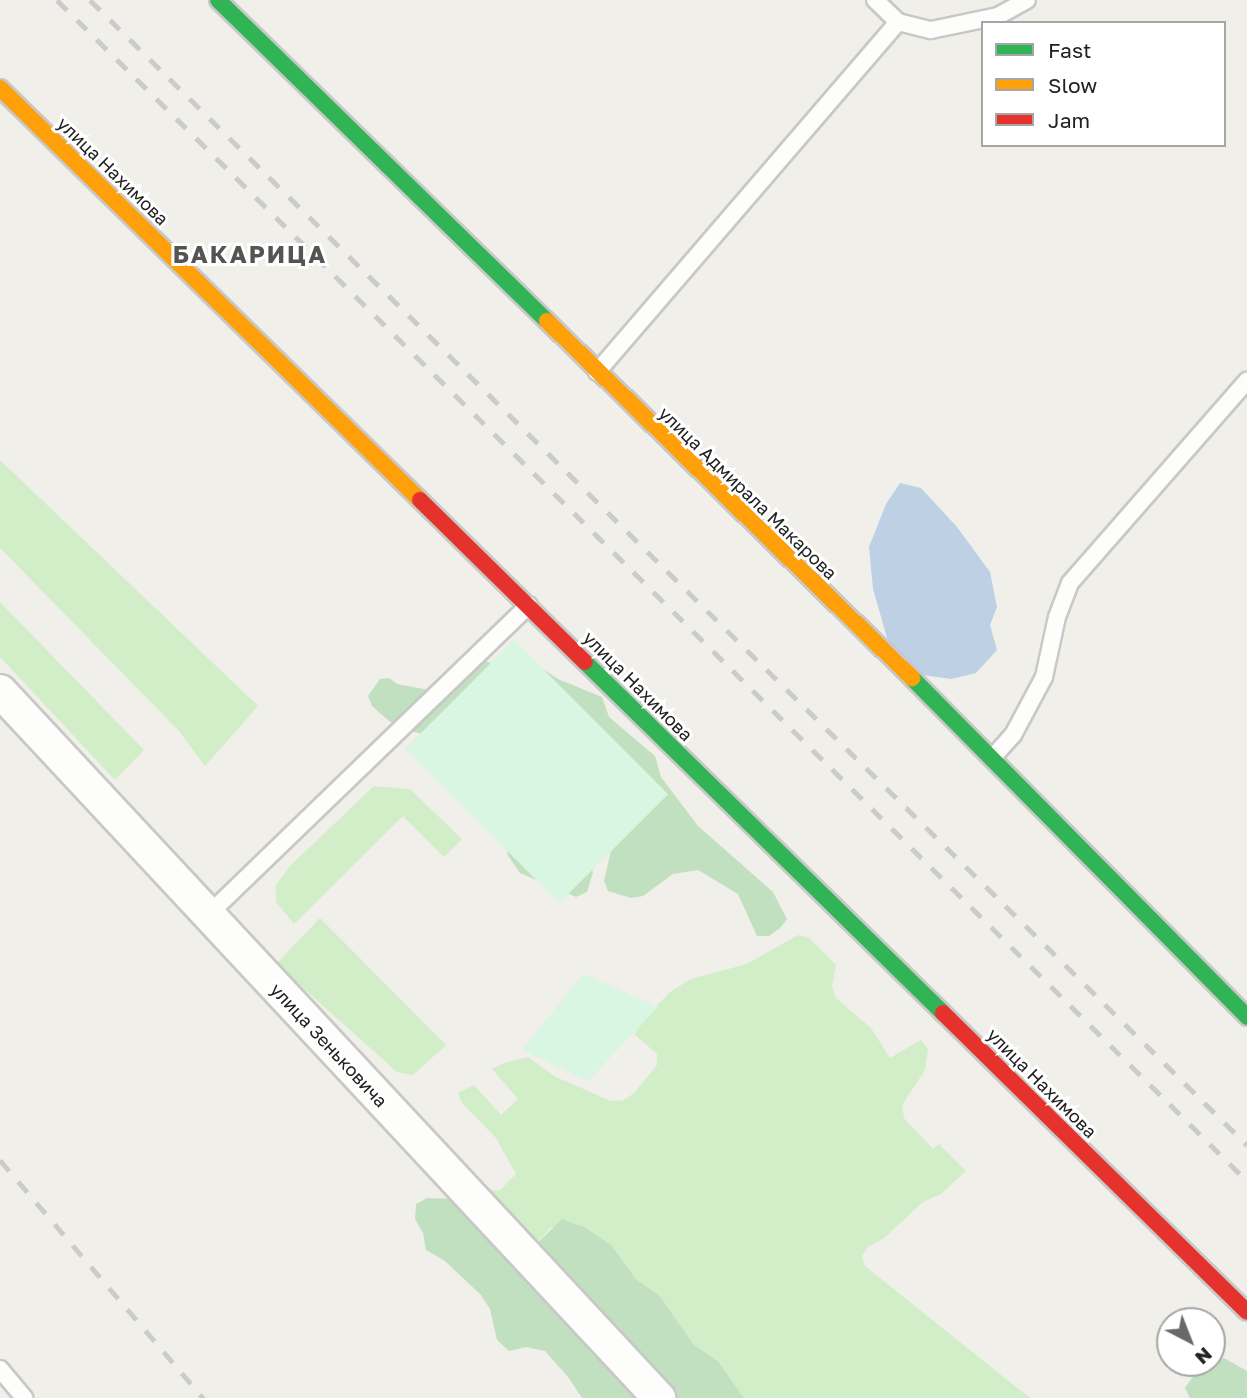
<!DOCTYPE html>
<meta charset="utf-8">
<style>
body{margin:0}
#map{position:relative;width:1247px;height:1398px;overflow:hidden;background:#f0efea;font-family:"Golos Text",sans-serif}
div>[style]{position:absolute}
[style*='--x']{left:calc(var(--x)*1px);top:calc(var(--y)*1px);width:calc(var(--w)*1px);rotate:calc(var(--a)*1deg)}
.grass>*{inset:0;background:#d2eec8}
.forest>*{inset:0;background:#c1e0bf}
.park>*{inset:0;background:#d8f6e1;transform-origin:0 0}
.water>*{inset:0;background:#bdd0e4}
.roads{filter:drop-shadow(2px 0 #c8c8c6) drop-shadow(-2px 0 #c8c8c6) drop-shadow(0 2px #c8c8c6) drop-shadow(0 -2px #c8c8c6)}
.lane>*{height:16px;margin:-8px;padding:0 8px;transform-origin:8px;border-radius:8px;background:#fdfdfc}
.street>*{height:32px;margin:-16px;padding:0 16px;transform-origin:16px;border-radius:16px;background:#fdfdfc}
.fast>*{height:16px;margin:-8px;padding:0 8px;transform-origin:8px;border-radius:8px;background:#30b455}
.slow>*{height:16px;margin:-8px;padding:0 8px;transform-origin:8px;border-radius:8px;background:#ff9f0a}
.jam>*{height:16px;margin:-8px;padding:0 8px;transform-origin:8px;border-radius:8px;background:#e5322d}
.rail>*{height:5px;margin-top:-2.5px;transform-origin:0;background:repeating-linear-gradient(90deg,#cbcbcb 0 14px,transparent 0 28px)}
span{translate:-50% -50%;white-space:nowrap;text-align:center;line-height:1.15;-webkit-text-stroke:6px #fff;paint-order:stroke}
.street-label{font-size:18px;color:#212121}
.district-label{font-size:24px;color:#545454;font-weight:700;letter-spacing:2px}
.legend{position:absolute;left:981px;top:21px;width:245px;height:126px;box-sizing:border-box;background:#fff;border:2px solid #a6a6a6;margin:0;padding:9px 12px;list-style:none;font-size:21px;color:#212121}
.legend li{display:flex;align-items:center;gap:14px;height:35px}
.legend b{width:35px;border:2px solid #a6a6a6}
.north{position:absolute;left:1156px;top:1307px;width:70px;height:70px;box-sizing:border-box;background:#fff;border:2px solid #a6a6a6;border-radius:50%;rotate:138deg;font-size:19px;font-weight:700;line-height:28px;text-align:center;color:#212121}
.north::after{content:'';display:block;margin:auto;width:24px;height:32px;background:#696967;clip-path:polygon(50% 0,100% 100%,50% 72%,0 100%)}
</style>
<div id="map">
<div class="grass">
<div style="clip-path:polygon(0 460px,258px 706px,205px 766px,179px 731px,0 548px)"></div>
<div style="clip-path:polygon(0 602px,144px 750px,115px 780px,0 657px)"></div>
<div style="clip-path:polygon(374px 786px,410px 789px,462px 839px,444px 857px,403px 816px,294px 924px,276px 902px,276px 885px,291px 865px)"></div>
<div style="clip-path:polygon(320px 918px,446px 1045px,413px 1075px,397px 1072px,276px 964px)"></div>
<div style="clip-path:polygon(798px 935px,809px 938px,836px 965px,832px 987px,836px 998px,871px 1028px,890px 1058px,921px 1040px,928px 1049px,925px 1070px,902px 1105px,904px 1118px,933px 1149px,939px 1144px,966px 1171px,941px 1194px,923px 1202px,884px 1238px,868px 1247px,862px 1256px,865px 1266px,1030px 1398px,744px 1398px,718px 1361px,694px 1345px,659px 1295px,636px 1279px,619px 1257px,586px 1228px,551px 1227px,532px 1248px,477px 1187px,488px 1191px,500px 1190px,516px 1174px,496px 1138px,462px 1103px,458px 1093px,474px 1085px,501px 1115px,518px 1099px,492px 1069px,504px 1063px,528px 1057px,556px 1077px,611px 1101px,624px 1100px,634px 1093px,657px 1065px,657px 1054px,635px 1035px,639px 1024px,670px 992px,691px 979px,747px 964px)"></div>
</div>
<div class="forest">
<div style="clip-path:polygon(475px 655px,492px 664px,540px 667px,558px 679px,602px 697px,609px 717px,655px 756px,661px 777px,698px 826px,773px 892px,787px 919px,780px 928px,769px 936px,757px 936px,738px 894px,698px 870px,673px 874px,643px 896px,631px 898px,608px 891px,604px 881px,612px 846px,589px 862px,593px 872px,587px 892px,576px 897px,520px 873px,507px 854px,511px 841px,422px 734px,400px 728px,389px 721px,372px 706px,368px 696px,380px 679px,389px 678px,397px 684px,429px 690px,449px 669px)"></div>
<div style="clip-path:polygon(427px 1198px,454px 1199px,532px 1248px,562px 1219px,586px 1228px,611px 1245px,636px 1279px,659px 1295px,694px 1345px,718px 1361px,744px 1398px,582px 1398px,568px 1377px,545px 1351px,526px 1347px,509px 1351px,497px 1340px,490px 1309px,481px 1295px,445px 1261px,426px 1250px,423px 1233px,415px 1219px,416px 1204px)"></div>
<div style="clip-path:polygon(1224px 1358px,1247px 1371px,1247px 1398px,1190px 1398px,1185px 1388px,1192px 1378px,1206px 1363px)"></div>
</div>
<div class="park">
<div style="left:514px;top:640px;width:218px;height:154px;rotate:45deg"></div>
<div style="clip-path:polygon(583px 974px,658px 1007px,588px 1081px,522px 1050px)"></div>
</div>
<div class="water">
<div style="clip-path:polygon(900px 483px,921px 488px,957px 527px,990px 572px,997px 607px,990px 625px,997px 650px,976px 673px,951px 679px,923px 675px,890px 648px,873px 589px,869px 547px,886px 504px)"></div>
</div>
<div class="roads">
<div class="lane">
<div style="--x:898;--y:22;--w:34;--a:14"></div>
<div style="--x:931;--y:30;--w:68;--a:-11.8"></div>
<div style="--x:998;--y:16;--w:33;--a:-29"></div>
<div style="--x:597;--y:372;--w:462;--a:-49.3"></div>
<div style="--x:898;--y:22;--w:32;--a:-136"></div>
<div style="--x:993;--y:757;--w:30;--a:-48"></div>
<div style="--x:1013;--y:735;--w:66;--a:-61.9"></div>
<div style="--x:1044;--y:677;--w:61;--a:-77.8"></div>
<div style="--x:1057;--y:617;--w:36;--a:-69"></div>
<div style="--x:1070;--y:583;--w:269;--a:-48.8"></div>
<div style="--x:208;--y:915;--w:446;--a:-44"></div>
<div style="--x:0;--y:1369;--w:38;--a:50"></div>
</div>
<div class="street">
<div style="--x:0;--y:691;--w:967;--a:47.01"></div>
</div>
<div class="fast">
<div style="--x:218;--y:0;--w:460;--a:44.3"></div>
<div style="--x:585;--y:662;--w:501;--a:44.43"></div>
<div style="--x:912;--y:678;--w:477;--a:45.3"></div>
</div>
<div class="slow">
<div style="--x:0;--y:88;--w:588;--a:44.45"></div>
<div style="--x:547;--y:321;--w:511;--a:44.37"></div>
</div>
<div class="jam">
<div style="--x:420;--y:500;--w:231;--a:44.5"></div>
<div style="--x:943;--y:1013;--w:426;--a:44.5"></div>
</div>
</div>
<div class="rail">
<div style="--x:57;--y:0;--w:1677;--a:44.78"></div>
<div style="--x:90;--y:0;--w:1628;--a:44.7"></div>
<div style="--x:0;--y:1160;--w:313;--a:49.5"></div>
</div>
<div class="street-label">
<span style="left:113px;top:171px;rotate:44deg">улица Нахимова</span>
<span style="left:748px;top:493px;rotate:44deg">улица Адмирала Макарова</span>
<span style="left:638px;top:686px;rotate:45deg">улица Нахимова</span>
<span style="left:329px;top:1045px;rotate:47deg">улица Зеньковича</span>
<span style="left:1042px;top:1083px;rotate:45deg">улица Нахимова</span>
</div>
<div class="district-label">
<span style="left:250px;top:254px">БАКАРИЦА</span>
</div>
<ul class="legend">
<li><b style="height:9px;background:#30b455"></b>Fast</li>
<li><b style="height:9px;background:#ff9f0a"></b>Slow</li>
<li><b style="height:9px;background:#e5322d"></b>Jam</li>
</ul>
<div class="north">N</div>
</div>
